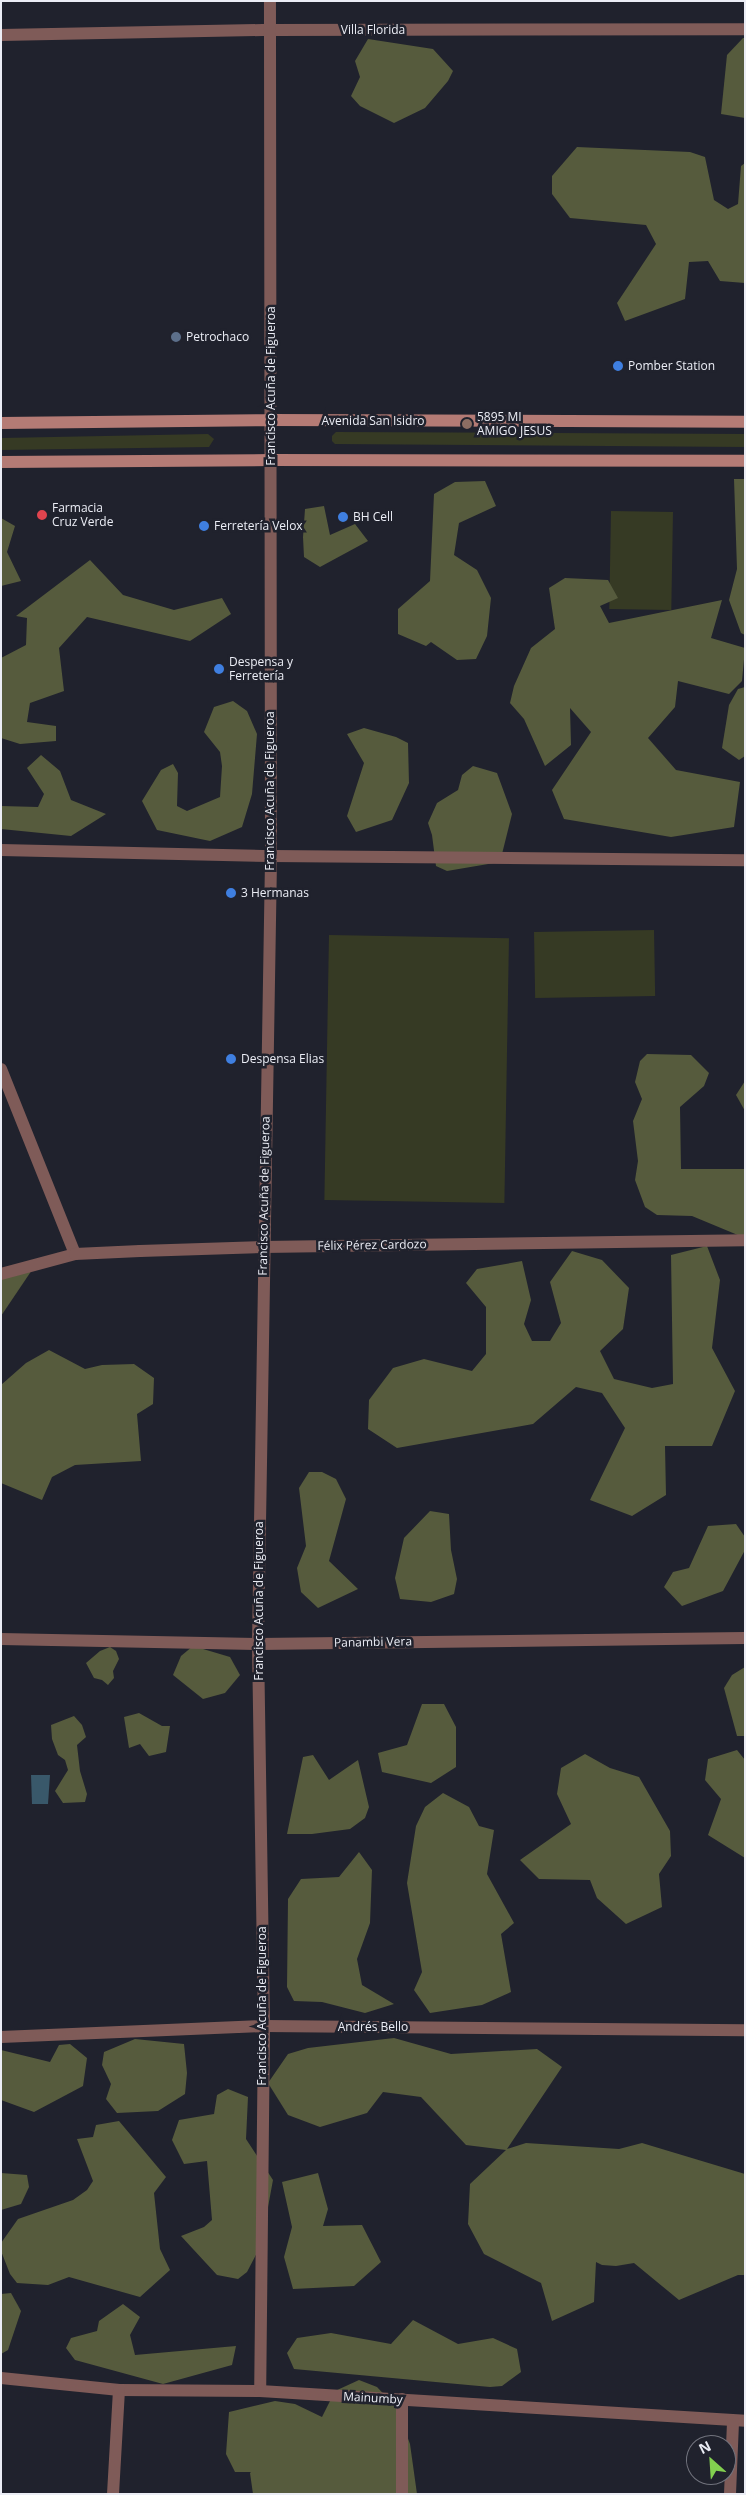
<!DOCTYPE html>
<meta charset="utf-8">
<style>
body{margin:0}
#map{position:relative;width:746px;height:2495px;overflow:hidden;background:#20222d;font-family:"Open Sans",sans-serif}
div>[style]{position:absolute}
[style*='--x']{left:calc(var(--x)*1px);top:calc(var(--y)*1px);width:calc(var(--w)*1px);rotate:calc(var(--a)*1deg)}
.green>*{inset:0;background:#363a24;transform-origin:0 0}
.forest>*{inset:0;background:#565b3d}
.water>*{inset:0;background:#39586a}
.minor>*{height:12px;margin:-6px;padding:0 6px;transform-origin:6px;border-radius:6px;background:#7f5b58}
.tertiary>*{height:12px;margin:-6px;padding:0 6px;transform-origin:6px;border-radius:6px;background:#7f5b58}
.secondary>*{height:12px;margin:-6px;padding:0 6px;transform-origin:6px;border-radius:6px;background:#b47b75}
.dots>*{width:14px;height:14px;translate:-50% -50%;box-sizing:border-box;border:2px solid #20222d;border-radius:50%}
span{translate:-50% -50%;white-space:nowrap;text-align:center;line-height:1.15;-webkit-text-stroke:5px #20222d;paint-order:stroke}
.street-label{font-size:12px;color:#ebedf5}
.poi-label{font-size:12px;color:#ebedf5}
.left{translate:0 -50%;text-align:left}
.frame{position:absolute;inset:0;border:2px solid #ebedf5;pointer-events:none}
.north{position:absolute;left:686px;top:2435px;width:50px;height:50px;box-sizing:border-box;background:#20222d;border:1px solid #71737d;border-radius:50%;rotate:334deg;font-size:14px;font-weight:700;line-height:20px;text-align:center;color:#ebedf5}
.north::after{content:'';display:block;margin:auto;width:18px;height:22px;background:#82d04f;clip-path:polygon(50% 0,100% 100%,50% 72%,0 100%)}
</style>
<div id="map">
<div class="green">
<div style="clip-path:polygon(336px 432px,745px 434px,745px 447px,335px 444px,332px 441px,332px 436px)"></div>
<div style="clip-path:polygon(208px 434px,214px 439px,209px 447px,1px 450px,1px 438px)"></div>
<div style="left:611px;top:511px;width:62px;height:98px;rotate:1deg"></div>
<div style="left:654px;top:930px;width:66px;height:120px;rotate:89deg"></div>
<div style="left:329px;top:935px;width:180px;height:265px;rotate:1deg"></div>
</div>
<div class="forest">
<div style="clip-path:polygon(743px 38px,745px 38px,745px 118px,721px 114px,727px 55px)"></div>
<div style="clip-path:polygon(368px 39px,433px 49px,453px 71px,448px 81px,425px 108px,394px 123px,360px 106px,351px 96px,360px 77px,355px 61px)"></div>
<div style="clip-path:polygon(577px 147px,690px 152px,705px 157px,714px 200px,728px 209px,738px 204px,741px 166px,745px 163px,745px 283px,720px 281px,708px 261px,689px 262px,685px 299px,625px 321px,617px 303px,656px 244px,646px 225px,570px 218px,552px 194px,552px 176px)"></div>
<div style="clip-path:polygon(734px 479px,745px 479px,745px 635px,741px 633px,729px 600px,737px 569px)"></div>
<div style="clip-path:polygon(485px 481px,496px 506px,459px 523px,454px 555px,477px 570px,491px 598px,487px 636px,476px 659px,457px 660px,431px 642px,426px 646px,398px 634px,398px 609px,430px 581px,434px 494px,455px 482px)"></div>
<div style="clip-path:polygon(324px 506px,330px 535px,355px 524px,368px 541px,320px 567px,304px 557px,303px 537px,305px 509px)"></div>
<div style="clip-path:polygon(1px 518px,15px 526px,7px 552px,21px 581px,1px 586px)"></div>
<div style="clip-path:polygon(90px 560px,123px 595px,174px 610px,222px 598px,231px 614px,190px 641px,87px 617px,59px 648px,64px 691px,30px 703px,27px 722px,56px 726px,56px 741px,20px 744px,1px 738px,1px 658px,26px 645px,27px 618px,16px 616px)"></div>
<div style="clip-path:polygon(565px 578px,608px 580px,618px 598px,600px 606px,609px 623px,722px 600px,711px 638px,745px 648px,742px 681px,729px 694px,678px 681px,675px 707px,648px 738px,676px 770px,740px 782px,734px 827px,671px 837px,564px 819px,552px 790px,591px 732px,570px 708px,571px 745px,545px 766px,524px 719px,510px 703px,514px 686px,531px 648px,555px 629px,549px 588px)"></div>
<div style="clip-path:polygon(745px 687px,745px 756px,739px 760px,722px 748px,729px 705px,738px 689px)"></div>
<div style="clip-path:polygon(233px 701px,247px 711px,257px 734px,252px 794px,242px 827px,210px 841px,157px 830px,142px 801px,161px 770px,173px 764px,178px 773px,177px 806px,187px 811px,220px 797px,222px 766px,220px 752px,204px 732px,214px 707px)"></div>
<div style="clip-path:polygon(364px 728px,396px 737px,408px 743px,409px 783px,392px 820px,356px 832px,347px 816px,364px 763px,347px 734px)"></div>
<div style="clip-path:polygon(41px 755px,60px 771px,71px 800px,106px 814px,71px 836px,1px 829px,1px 806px,38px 807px,44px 794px,27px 768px)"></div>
<div style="clip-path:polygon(473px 766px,497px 773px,512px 814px,500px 862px,447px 871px,436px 866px,432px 835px,428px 823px,437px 803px,458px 790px,462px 775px)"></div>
<div style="clip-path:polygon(647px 1054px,691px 1055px,709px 1073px,704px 1086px,680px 1107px,681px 1169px,745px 1169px,745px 1238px,692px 1216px,657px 1215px,645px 1207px,635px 1180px,638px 1161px,633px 1121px,642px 1099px,635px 1082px,640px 1061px)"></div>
<div style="clip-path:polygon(745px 1081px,745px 1111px,736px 1095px)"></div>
<div style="clip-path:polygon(707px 1246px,720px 1280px,712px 1348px,735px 1391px,712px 1446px,665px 1446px,666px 1495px,632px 1516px,590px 1500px,625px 1428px,602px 1393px,576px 1387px,533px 1424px,397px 1448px,368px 1429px,369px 1400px,393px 1368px,424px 1359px,472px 1371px,486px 1354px,486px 1307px,466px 1283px,477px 1269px,522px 1261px,531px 1300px,524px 1324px,532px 1341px,550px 1341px,561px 1323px,550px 1282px,572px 1251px,602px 1260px,629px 1288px,623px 1329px,600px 1351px,614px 1379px,652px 1388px,673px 1384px,671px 1255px)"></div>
<div style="clip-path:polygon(34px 1267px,1px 1316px,1px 1270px)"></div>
<div style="clip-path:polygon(49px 1350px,85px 1369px,102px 1365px,134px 1364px,154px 1378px,153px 1404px,137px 1414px,141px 1461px,75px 1465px,52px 1477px,42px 1500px,1px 1483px,1px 1385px,26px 1363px)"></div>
<div style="clip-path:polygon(309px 1472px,322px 1472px,336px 1479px,346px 1499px,329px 1561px,358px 1589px,318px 1608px,301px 1592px,297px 1568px,306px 1546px,299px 1488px)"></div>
<div style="clip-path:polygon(430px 1511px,449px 1514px,451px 1550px,457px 1579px,454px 1594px,431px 1602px,400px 1599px,395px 1578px,404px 1538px)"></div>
<div style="clip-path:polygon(736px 1524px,745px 1537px,745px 1550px,723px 1591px,682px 1606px,664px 1587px,673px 1572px,689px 1568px,708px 1526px)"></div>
<div style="clip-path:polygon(193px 1646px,230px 1657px,240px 1675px,225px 1693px,203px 1699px,173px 1675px,181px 1656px)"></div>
<div style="clip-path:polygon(110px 1647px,116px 1651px,119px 1659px,113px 1671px,114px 1678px,108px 1685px,102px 1680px,94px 1678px,86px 1663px,100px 1651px)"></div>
<div style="clip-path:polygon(745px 1667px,745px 1736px,737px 1736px,724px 1688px,732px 1675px)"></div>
<div style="clip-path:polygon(422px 1704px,444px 1704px,456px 1727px,456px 1767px,431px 1783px,382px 1772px,378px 1753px,407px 1745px)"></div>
<div style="clip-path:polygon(139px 1713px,162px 1726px,170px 1726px,166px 1752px,149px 1756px,140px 1744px,129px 1748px,124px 1717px)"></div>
<div style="clip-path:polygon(74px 1716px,82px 1725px,86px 1737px,77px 1745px,80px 1771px,87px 1794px,85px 1802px,63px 1803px,55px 1791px,68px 1770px,65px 1760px,58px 1755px,52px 1739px,51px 1725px)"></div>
<div style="clip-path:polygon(737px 1750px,745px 1760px,745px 1858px,708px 1835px,721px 1799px,705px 1780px,708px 1759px)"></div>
<div style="clip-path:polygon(585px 1754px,610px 1768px,639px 1777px,670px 1831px,671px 1856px,659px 1874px,662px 1907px,626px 1924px,597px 1898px,590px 1880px,539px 1879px,520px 1860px,571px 1824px,557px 1794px,561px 1768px)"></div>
<div style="clip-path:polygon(313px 1755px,329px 1780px,358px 1760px,369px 1807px,365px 1818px,350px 1829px,312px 1834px,287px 1834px,303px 1757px)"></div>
<div style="clip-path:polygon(443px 1793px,469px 1807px,479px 1826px,494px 1830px,487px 1874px,514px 1923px,501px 1934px,511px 1992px,482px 2005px,430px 2013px,414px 1990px,422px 1972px,407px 1883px,416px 1826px,425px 1807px)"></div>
<div style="clip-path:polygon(359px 1852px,372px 1870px,370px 1923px,357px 1959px,362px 1985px,394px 2004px,365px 2013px,322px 2002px,294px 2001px,287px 1987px,288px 1899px,301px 1879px,339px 1877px)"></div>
<div style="clip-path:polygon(394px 2038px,451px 2054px,537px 2049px,562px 2067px,507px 2149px,526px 2143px,619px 2149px,642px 2143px,745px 2174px,745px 2275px,738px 2275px,679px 2300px,634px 2263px,616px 2266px,602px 2265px,596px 2262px,594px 2302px,552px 2321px,541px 2283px,484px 2254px,468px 2224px,470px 2184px,506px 2150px,466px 2145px,421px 2097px,383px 2092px,367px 2113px,320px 2127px,288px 2115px,268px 2083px,288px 2054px,308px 2048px)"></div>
<div style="clip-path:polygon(135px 2039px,184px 2044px,187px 2073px,185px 2094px,158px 2111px,117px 2113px,106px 2099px,111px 2084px,102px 2065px,104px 2052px)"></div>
<div style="clip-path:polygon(70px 2044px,87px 2058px,83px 2086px,34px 2112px,1px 2100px,1px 2050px,50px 2062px,59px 2045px)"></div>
<div style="clip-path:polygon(228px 2089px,248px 2097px,246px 2139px,273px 2180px,261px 2245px,247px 2272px,238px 2279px,217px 2275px,181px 2236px,204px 2227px,212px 2220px,207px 2161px,184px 2164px,172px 2140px,179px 2120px,214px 2114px,217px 2095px)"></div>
<div style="clip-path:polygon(119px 2121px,166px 2177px,154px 2193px,160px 2249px,170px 2270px,140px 2297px,69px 2277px,48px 2285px,17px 2283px,10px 2274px,1px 2251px,1px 2243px,18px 2219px,73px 2200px,87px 2190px,93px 2181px,77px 2139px,93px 2137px,96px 2125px)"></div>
<div style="clip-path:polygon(1px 2173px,27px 2175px,29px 2187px,21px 2204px,1px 2210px)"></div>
<div style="clip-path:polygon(318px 2173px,328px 2209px,323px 2226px,362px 2225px,381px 2262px,354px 2286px,293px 2289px,284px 2257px,292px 2227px,282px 2182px)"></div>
<div style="clip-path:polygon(11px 2293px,21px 2311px,8px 2350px,1px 2354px,1px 2294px)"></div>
<div style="clip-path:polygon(123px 2304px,140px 2317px,130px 2335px,135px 2355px,236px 2346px,232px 2365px,163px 2384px,75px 2360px,66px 2348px,71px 2338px,97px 2331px,99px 2321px)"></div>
<div style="clip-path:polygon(413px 2320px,458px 2344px,493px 2338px,517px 2349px,521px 2372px,502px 2386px,490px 2387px,294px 2369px,287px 2353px,297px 2338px,331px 2333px,391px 2344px)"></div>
<div style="clip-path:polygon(359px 2380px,377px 2387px,397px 2408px,410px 2444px,417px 2494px,253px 2494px,250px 2473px,251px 2472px,235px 2472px,226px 2454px,229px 2412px,275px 2401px,295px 2404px,322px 2417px,335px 2391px)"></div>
</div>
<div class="water">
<div style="clip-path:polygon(31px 1775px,50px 1775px,48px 1804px,32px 1804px)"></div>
</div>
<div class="minor">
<div style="--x:1;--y:35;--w:270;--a:-1.1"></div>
<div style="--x:271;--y:30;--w:474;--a:-0.1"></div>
<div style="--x:1;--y:850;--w:270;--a:1.3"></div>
<div style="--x:271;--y:856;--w:474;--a:0.5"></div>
<div style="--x:1;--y:1069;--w:199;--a:68.2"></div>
<div style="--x:1;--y:1274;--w:77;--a:-15.1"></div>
<div style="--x:75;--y:1254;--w:65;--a:-2.6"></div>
<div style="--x:140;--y:1251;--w:123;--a:-1.9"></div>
<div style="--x:263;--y:1247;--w:482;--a:-0.8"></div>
<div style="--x:258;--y:1644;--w:382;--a:89.1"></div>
<div style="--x:264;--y:2026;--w:365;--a:90.6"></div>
<div style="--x:1;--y:2037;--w:263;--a:-2.4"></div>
<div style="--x:264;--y:2026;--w:481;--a:0.5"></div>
<div style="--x:1;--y:2378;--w:119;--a:5.8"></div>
<div style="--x:119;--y:2390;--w:141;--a:0.4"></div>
<div style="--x:260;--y:2391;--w:486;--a:3.5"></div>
<div style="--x:402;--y:2399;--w:95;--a:90"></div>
<div style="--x:113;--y:2494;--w:104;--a:-86.7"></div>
<div style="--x:730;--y:2494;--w:73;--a:-87.6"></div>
</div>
<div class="tertiary">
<div style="--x:1;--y:1639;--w:257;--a:1.1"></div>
<div style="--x:258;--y:1644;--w:487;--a:-0.7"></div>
<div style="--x:258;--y:1644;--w:788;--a:-89.05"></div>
<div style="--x:271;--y:856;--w:855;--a:-90.07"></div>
</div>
<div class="secondary">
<div style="--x:1;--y:423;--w:270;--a:-0.6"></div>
<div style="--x:271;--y:420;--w:474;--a:0.2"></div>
<div style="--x:1;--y:462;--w:270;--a:-0.4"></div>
<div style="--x:271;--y:460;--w:474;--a:0.1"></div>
</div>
<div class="dots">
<div style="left:176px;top:337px;background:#5c6f8a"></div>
<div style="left:618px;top:366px;background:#3f7fe0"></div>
<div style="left:467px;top:424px;background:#8d6e63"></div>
<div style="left:42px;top:515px;background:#e0444e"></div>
<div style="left:343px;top:517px;background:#3f7fe0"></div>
<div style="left:204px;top:526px;background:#3f7fe0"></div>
<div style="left:219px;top:669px;background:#3f7fe0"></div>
<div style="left:231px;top:893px;background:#3f7fe0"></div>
<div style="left:231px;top:1059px;background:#3f7fe0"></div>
</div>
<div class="street-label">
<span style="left:373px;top:30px">Villa Florida</span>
<span style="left:271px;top:386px;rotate:-90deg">Francisco Acuña de Figueroa</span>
<span style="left:373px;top:421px">Avenida San Isidro</span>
<span style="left:270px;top:791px;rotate:-90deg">Francisco Acuña de Figueroa</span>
<span style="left:264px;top:1196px;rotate:-89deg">Francisco Acuña de Figueroa</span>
<span style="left:372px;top:1245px;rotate:-1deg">Félix Pérez Cardozo</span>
<span style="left:259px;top:1601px;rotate:-90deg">Francisco Acuña de Figueroa</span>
<span style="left:373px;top:1642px;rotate:-1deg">Panambi Vera</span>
<span style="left:262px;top:2006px;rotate:-90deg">Francisco Acuña de Figueroa</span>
<span style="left:373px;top:2027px">Andrés Bello</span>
<span style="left:373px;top:2398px;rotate:3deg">Mainumby</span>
</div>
<div class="poi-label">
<span class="left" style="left:186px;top:337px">Petrochaco</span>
<span class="left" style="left:628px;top:366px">Pomber Station</span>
<span class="left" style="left:477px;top:424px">5895 MI<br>AMIGO JESUS</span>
<span class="left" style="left:52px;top:515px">Farmacia<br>Cruz Verde</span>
<span class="left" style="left:353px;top:517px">BH Cell</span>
<span class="left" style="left:214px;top:526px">Ferretería Velox</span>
<span class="left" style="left:229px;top:669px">Despensa y<br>Ferretería</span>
<span class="left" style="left:241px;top:893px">3 Hermanas</span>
<span class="left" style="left:241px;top:1059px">Despensa Elias</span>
</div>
<div class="frame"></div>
<div class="north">N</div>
</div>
